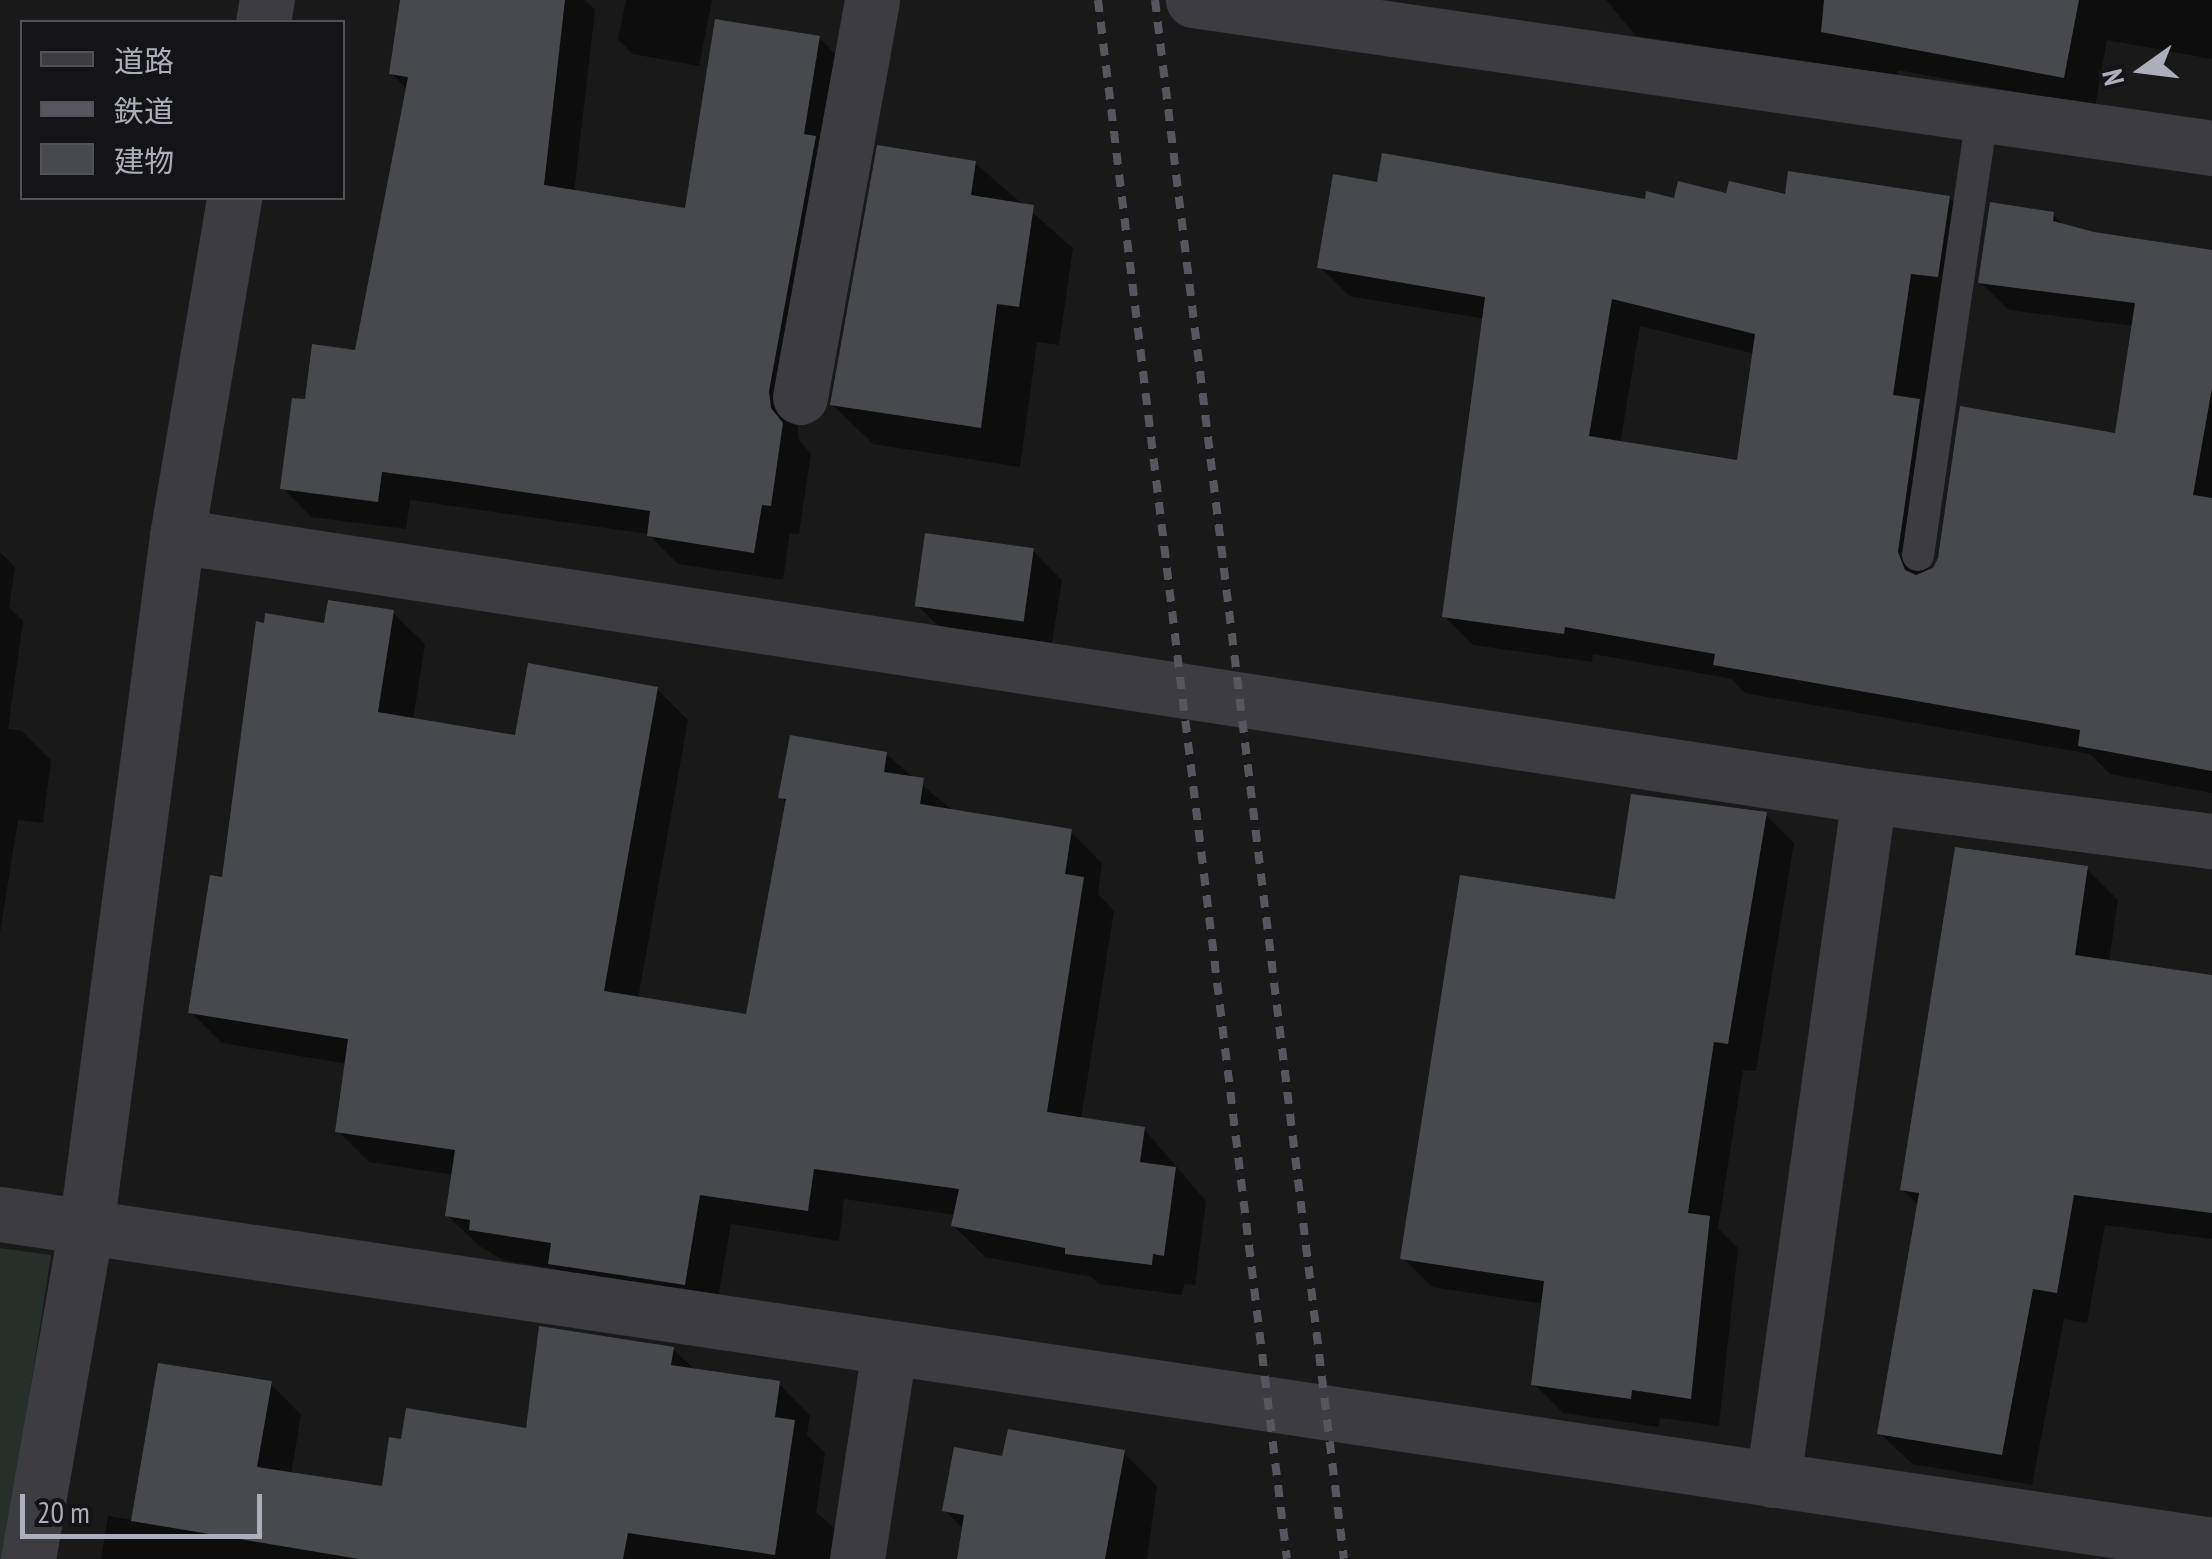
<!DOCTYPE html>
<meta charset="utf-8">
<style>
body{margin:0}
#map{position:relative;width:2212px;height:1559px;overflow:hidden;background:#19191a;font-family:"PT Sans Narrow","Noto Sans JP",sans-serif}
div>[style]{position:absolute}
[style*='--x']{left:calc(var(--x)*1px);top:calc(var(--y)*1px);width:calc(var(--w)*1px);rotate:calc(var(--a)*1deg)}
.green>*{inset:0;background:#272f2a}
.shadow>*{inset:0;background:#0007}
.building>*{inset:0;background:#48494d;transform-origin:0 0}
.service>*{height:32px;margin:-16px;padding:0 16px;transform-origin:16px;border-radius:16px;background:#3c3c41}
.minor>*{height:55px;margin:-27.5px;padding:0 27.5px;transform-origin:27.5px;border-radius:27.5px;background:#3c3c41}
.tertiary>*{height:55px;margin:-27.5px;padding:0 27.5px;transform-origin:27.5px;border-radius:27.5px;background:#3c3c41}
.rail>*{height:8px;margin-top:-4px;transform-origin:0;background:repeating-linear-gradient(90deg,#56575e 0 12px,transparent 0 22px)}
span{translate:-50% -50%;white-space:nowrap;text-align:center;line-height:1.15;-webkit-text-stroke:8px #141315;paint-order:stroke}
.legend{position:absolute;left:20px;top:20px;width:325px;height:180px;box-sizing:border-box;background:#141315;border:2px solid #515157;margin:0;padding:12px 18px;list-style:none;font-size:30px;color:#acaeb9}
.legend li{display:flex;align-items:center;gap:20px;height:50px}
.legend b{width:50px;border:2px solid #515157}
.north{position:absolute;left:2092px;top:20px;width:100px;height:100px;-webkit-text-stroke:8px #141315;paint-order:stroke;rotate:256deg;font-size:28px;font-weight:700;line-height:40px;text-align:center;color:#acaeb9}
.north::after{content:'';display:block;margin:auto;width:35px;height:45px;background:#acaeb9;clip-path:polygon(50% 0,100% 100%,50% 72%,0 100%)}
.scale{position:absolute;left:20px;top:1494px;width:242px;height:45px;box-sizing:border-box;border:5px solid #acaeb9;border-top:0;padding-left:12px;font-size:30px;line-height:35px;white-space:nowrap;color:#acaeb9;-webkit-text-stroke:8px #141315;paint-order:stroke}
</style>
<div id="map">
<div class="green">
<div style="clip-path:polygon(0 1248px,51px 1255px,4px 1559px,0 1559px)"></div>
</div>
<div class="shadow">
<div style="clip-path:polygon(406px 0,585px 0,595px 10px,574px 193px,687px 210px,819px 38px,848px 67px,797px 422px,799px 440px,811px 454px,799px 534px,790px 533px,783px 580px,678px 564px,648px 534px,410px 500px,406px 529px,311px 517px,283px 488px,307px 402px,357px 353px,408px 90px,392px 74px)"></div>
<div style="clip-path:polygon(626px 0,712px 0,699px 66px,633px 54px,618px 39px)"></div>
<div style="clip-path:polygon(1606px 0,2212px 0,2212px 59px,2107px 40px,2095px 107px,1898px 70px,1897px 75px,1636px 36px)"></div>
<div style="clip-path:polygon(975px 163px,1073px 248px,1059px 345px,1037px 342px,1020px 467px,873px 444px,832px 404px)"></div>
<div style="clip-path:polygon(evenodd,1379px 185px,1647px 202px,1727px 196px,1949px 198px,1977px 227px,1927px 573px,2117px 436px,2134px 326px,2009px 310px,1980px 282px,2053px 214px,2066px 227px,2094px 234px,2212px 251px,2212px 793px,2110px 774px,2090px 754px,1745px 693px,1732px 679px,1593px 654px,1592px 662px,1473px 645px,1444px 616px,1485px 319px,1349px 296px,1320px 267px,1379px 185px,1640px 326px,1755px 354px,1739px 463px,1620px 444px,1640px 326px)"></div>
<div style="clip-path:polygon(1033px 551px,1062px 580px,1051px 649px,946px 634px,917px 605px)"></div>
<div style="clip-path:polygon(0 552px,15px 567px,9px 607px,23px 621px,8px 729px,22px 731px,51px 760px,43px 823px,18px 820px,0 933px)"></div>
<div style="clip-path:polygon(393px 613px,425px 644px,413px 720px,517px 737px,657px 689px,688px 720px,638px 999px,748px 1017px,788px 804px,781px 797px,886px 754px,954px 812px,1071px 832px,1102px 863px,1098px 894px,1114px 911px,1081px 1120px,1144px 1129px,1206px 1201px,1195px 1285px,1184px 1284px,1182px 1295px,1099px 1284px,1091px 1277px,985px 1257px,954px 1226px,956px 1215px,844px 1199px,839px 1241px,731px 1224px,715px 1315px,582px 1295px,556px 1269px,503px 1260px,479px 1246px,447px 1215px,454px 1175px,369px 1162px,338px 1131px,347px 1064px,222px 1043px,191px 1012px,224px 880px,326px 626px)"></div>
<div style="clip-path:polygon(1765px 814px,1794px 843px,1756px 1071px,1743px 1070px,1718px 1228px,1738px 1248px,1719px 1426px,1660px 1418px,1659px 1427px,1563px 1413px,1534px 1384px,1544px 1304px,1432px 1287px,1403px 1258px,1618px 902px)"></div>
<div style="clip-path:polygon(2087px 869px,2118px 900px,2109px 962px,2212px 982px,2212px 1239px,2105px 1225px,2087px 1323px,2064px 1319px,2032px 1485px,1912px 1464px,1880px 1433px,1919px 1206px,1902px 1189px)"></div>
<div style="clip-path:polygon(673px 1349px,696px 1371px,779px 1384px,810px 1415px,807px 1435px,825px 1453px,816px 1512px,852px 1544px,849px 1559px,101px 1559px,108px 1516px,134px 1520px,271px 1384px,301px 1415px,291px 1475px,384px 1489px,403px 1442px,528px 1430px)"></div>
<div style="clip-path:polygon(1123px 1452px,1157px 1486px,1147px 1559px,961px 1559px,964px 1530px,945px 1510px,1004px 1459px)"></div>
</div>
<div class="building">
<div style="clip-path:polygon(400px 0,565px 0,544px 185px,685px 208px,715px 19px,820px 36px,804px 134px,816px 136px,769px 391px,771px 408px,783px 423px,771px 506px,762px 505px,754px 553px,647px 536px,650px 511px,450px 481px,382px 472px,378px 502px,280px 489px,292px 398px,305px 399px,312px 344px,355px 350px,408px 77px,389px 74px)"></div>
<div style="clip-path:polygon(1824px 0,2079px 0,2064px 78px,1821px 32px)"></div>
<div style="clip-path:polygon(877px 145px,976px 161px,971px 195px,1034px 205px,1019px 307px,997px 304px,981px 428px,830px 405px)"></div>
<div style="clip-path:polygon(evenodd,1382px 153px,1645px 199px,1646px 191px,1674px 198px,1678px 181px,1726px 193px,1729px 181px,1785px 194px,1788px 171px,1950px 196px,1938px 277px,1911px 274px,1893px 395px,1920px 399px,1898px 552px,1905px 570px,1916px 575px,1933px 568px,1938px 558px,1960px 406px,2115px 433px,2135px 303px,1978px 283px,1990px 202px,2054px 212px,2053px 221px,2094px 232px,2212px 250px,2212px 388px,2193px 495px,2212px 498px,2212px 771px,2078px 746px,2080px 730px,1713px 665px,1715px 654px,1565px 627px,1564px 634px,1442px 617px,1485px 297px,1317px 268px,1333px 174px,1377px 182px,1382px 153px,1612px 299px,1755px 334px,1737px 460px,1589px 436px,1612px 299px)"></div>
<div style="left:925px;top:533px;width:110px;height:74px;rotate:8deg"></div>
<div style="clip-path:polygon(328px 600px,394px 610px,378px 712px,515px 735px,528px 663px,658px 687px,604px 991px,746px 1014px,786px 799px,778px 798px,790px 735px,887px 752px,884px 772px,924px 778px,920px 804px,1072px 829px,1065px 874px,1084px 877px,1047px 1112px,1145px 1127px,1140px 1162px,1176px 1167px,1164px 1256px,1153px 1254px,1152px 1265px,1065px 1254px,1065px 1248px,951px 1226px,959px 1189px,814px 1169px,808px 1211px,700px 1195px,685px 1285px,548px 1264px,551px 1243px,469px 1230px,470px 1220px,445px 1216px,455px 1150px,335px 1132px,348px 1039px,188px 1013px,210px 875px,222px 877px,256px 621px,264px 623px,265px 613px,324px 623px)"></div>
<div style="clip-path:polygon(1631px 794px,1767px 812px,1728px 1044px,1714px 1042px,1688px 1213px,1710px 1216px,1691px 1399px,1632px 1390px,1631px 1399px,1531px 1385px,1544px 1281px,1400px 1259px,1460px 875px,1615px 899px)"></div>
<div style="clip-path:polygon(1955px 847px,2088px 866px,2075px 955px,2212px 975px,2212px 1213px,2074px 1195px,2057px 1293px,2033px 1289px,2002px 1455px,1877px 1434px,1919px 1193px,1900px 1190px)"></div>
<div style="clip-path:polygon(539px 1326px,674px 1347px,671px 1365px,780px 1381px,775px 1417px,795px 1420px,775px 1555px,628px 1533px,623px 1559px,359px 1559px,131px 1521px,158px 1363px,272px 1381px,257px 1467px,382px 1486px,389px 1437px,401px 1439px,406px 1408px,526px 1428px)"></div>
<div style="clip-path:polygon(1008px 1429px,1125px 1450px,1105px 1559px,957px 1559px,964px 1515px,942px 1511px,954px 1447px,1002px 1456px)"></div>
</div>
<div class="service">
<div style="--x:1918;--y:555;--w:445;--a:-81.7"></div>
</div>
<div class="minor">
<div style="--x:1193;--y:0;--w:1030;--a:8.26"></div>
<div style="--x:800;--y:397;--w:403;--a:-79.7"></div>
<div style="--x:177;--y:536;--w:1712;--a:8.74"></div>
<div style="--x:1869;--y:796;--w:346;--a:7.5"></div>
<div style="--x:1773;--y:1480;--w:691;--a:-82.01"></div>
<div style="--x:857;--y:1559;--w:212;--a:-81.3"></div>
</div>
<div class="tertiary">
<div style="--x:263;--y:22;--w:22;--a:-80"></div>
<div style="--x:0;--y:1214;--w:2237;--a:8.51"></div>
<div style="--x:28;--y:1559;--w:336;--a:-80.1"></div>
<div style="--x:86;--y:1228;--w:698;--a:-82.51"></div>
<div style="--x:177;--y:536;--w:343;--a:-80.4"></div>
</div>
<div class="rail">
<div style="--x:1098;--y:0;--w:1570;--a:83.09"></div>
<div style="--x:1155;--y:0;--w:1570;--a:83.09"></div>
</div>
<ul class="legend">
<li><b style="height:12px;background:#3c3c41"></b>道路</li>
<li><b style="height:12px;background:#56575e"></b>鉄道</li>
<li><b style="height:28px;background:#48494d"></b>建物</li>
</ul>
<div class="north">N</div>
<div class="scale">20 m</div>
</div>
